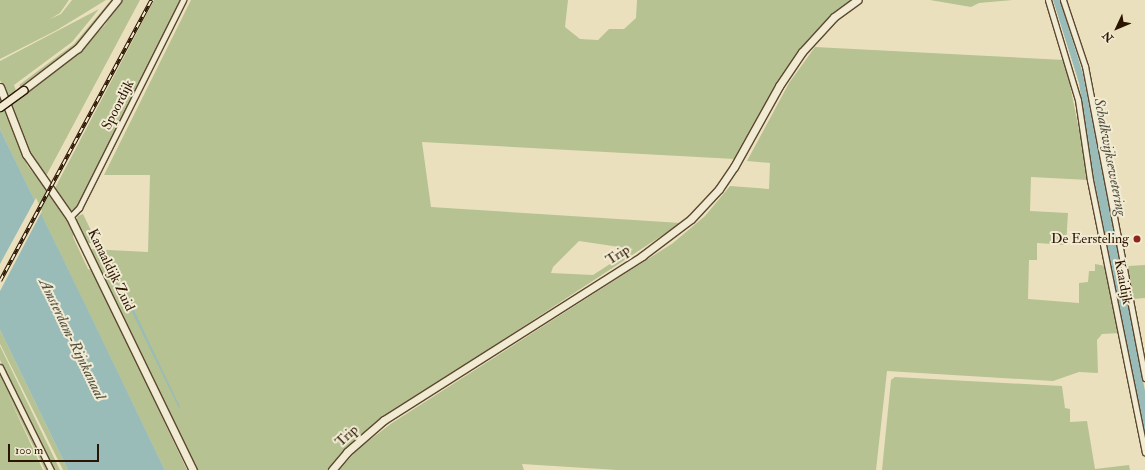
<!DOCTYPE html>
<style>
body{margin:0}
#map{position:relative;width:1145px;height:470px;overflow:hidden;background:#ebe0bd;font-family:"IM FELL Double Pica",serif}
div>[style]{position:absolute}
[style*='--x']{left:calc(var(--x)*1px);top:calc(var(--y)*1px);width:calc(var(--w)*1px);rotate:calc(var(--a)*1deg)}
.green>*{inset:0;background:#b6c292}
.water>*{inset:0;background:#99bcb8}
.pier>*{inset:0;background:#ebe0bd}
.roads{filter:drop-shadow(1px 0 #5c482f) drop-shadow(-1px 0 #5c482f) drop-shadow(0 1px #5c482f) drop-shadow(0 -1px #5c482f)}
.street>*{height:5px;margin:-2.5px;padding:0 2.5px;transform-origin:2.5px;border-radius:2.5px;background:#f2ebd4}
.secondary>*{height:7px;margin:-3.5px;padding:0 3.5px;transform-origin:3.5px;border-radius:3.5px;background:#f2ebd4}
.rail>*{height:3.5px;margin-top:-1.75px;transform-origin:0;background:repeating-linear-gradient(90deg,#f2ebd4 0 6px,#2c1500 0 12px);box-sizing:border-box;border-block:1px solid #2c1500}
.bridges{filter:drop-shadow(1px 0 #2c1500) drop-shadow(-1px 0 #2c1500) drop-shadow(0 1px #2c1500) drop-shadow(0 -1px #2c1500)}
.secondary-bridge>*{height:7px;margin:-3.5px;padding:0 3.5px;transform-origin:3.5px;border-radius:3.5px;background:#f2ebd4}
.dots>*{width:11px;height:11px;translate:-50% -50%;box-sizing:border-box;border:2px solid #f2ebd4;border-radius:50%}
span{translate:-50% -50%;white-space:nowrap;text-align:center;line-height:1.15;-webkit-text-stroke:4px #f2ebd4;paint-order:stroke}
.street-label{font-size:14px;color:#2c1500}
.poi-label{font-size:14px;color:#2c1500}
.right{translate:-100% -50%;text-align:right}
.water-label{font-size:15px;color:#524f40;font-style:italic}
.north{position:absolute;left:1097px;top:8px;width:40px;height:40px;-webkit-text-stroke:3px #f2ebd4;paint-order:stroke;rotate:226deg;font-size:11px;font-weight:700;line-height:16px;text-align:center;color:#2c1500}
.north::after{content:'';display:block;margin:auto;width:14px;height:18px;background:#2c1500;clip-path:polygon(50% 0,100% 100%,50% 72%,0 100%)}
.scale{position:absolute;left:8px;top:444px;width:91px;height:18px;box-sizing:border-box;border:2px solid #2c1500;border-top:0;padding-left:5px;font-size:12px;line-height:14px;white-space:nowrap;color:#2c1500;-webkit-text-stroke:3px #f2ebd4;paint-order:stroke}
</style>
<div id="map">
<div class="green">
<div style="clip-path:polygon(0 0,69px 0,60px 13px,50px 19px,61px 14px,72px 0,106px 0,57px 30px,0 59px)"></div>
<div style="clip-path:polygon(111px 0,114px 0,93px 28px,76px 45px,21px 87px,19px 85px,74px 44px)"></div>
<div style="clip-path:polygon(121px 0,140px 0,45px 178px,28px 150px,0 80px,0 61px,99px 9px,72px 42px,14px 85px,18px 97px,80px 50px,105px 25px)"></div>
<div style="clip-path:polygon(154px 0,181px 0,80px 204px,71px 211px,55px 188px)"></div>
<div style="clip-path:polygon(evenodd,191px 0,568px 0,565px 27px,580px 39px,598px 40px,609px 29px,624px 29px,636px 18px,637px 0,852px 0,796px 54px,735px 159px,422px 142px,431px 207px,681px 223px,376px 423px,350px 445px,328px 470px,197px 470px,89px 249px,148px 252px,150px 175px,104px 175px,191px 0,579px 241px,633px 249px,593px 275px,551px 273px,553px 267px,579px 241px)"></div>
<div style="clip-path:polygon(930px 0,1013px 0,979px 3px,971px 7px)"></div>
<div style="clip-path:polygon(815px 47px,1065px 60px,1089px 180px,1031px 177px,1030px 211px,1068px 213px,1066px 245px,1037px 243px,1037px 260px,1029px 260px,1028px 299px,1079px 303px,1079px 283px,1088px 282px,1089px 271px,1095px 271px,1095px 264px,1106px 266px,1120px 333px,1102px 334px,1097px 340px,1098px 373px,1079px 372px,1053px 381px,887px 371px,876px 470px,617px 470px,522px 464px,524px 470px,339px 470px,359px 448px,392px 423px,673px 243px,705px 216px,730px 186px,769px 189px,770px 163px,747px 161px,789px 83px)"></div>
<div style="clip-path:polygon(0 96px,27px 165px,53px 197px,74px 232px,73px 237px,88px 269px,93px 271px,187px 470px,165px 470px,0 129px)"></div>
<div style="clip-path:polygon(83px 214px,97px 243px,85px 243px,75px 223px,78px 216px)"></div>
<div style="clip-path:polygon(1145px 265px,1145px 298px,1134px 299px,1128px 266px)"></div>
<div style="clip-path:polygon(0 330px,68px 470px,63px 470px,0 344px)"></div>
<div style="clip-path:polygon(0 346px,1px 348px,60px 470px,54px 470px,15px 391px,0 360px)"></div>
<div style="clip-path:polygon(0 373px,48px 470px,45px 470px,7px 393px,43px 470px,0 470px)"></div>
<div style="clip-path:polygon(895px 377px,1062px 386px,1065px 408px,1070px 409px,1070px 422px,1087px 421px,1095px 469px,1129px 465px,1130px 470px,882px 470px,891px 380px)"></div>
</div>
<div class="water">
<div style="clip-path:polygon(1053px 0,1060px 0,1083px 74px,1145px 391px,1145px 435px,1092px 169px,1079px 83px)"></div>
<div style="clip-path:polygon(0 129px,86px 306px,165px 470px,68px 470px,0 330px)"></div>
<div style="clip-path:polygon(131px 304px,180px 407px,179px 408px,129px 306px)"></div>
</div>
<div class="pier">
<div style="clip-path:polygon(36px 198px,42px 211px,0 291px,0 264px)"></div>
</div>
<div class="roads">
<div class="street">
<div style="--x:1048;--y:0;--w:104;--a:73.3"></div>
<div style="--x:1078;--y:100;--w:81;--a:81.5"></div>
<div style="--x:1090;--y:180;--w:278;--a:78.6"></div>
<div style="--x:1063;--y:0;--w:70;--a:71.6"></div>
<div style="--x:1085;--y:66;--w:318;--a:79.1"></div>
<div style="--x:70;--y:217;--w:13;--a:-45"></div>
<div style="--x:79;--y:208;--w:233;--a:-63.4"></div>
<div style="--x:0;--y:367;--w:115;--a:63.7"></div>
</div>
<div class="secondary">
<div style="--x:0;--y:87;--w:72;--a:68.8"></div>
<div style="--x:26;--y:154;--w:77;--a:55.1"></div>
<div style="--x:70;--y:217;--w:281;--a:64.1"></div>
<div style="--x:23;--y:90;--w:69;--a:-37.4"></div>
<div style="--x:78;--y:48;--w:62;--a:-50.9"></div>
<div style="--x:332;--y:470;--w:23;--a:-50"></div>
<div style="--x:347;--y:452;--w:49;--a:-40.9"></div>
<div style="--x:384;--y:420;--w:306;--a:-32.4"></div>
<div style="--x:642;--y:256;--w:61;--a:-37.1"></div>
<div style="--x:691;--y:219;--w:41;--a:-47"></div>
<div style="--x:719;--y:189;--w:27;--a:-56"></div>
<div style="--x:734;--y:167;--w:93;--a:-60.9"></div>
<div style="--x:779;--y:86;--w:41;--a:-55.9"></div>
<div style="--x:802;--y:52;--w:47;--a:-47.6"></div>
<div style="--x:834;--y:17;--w:29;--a:-36"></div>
</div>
</div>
<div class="rail">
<div style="--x:0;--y:281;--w:319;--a:-61.7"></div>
</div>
<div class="bridges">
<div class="secondary-bridge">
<div style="--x:0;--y:107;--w:29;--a:-36"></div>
</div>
</div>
<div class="dots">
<div style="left:1137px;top:239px;background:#8f2418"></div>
</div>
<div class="street-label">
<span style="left:118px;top:105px;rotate:-63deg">Spoordijk</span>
<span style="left:618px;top:255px;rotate:-33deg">Trip</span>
<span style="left:111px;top:270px;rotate:64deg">Kanaaldijk Zuid</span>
<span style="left:1123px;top:282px;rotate:79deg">Kaaidijk</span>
<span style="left:347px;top:436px;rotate:-43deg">Trip</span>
</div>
<div class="poi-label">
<span class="right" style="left:1129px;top:239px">De Eersteling</span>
</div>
<div class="water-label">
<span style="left:1110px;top:157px;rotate:79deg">Schalkwijksewetering</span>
<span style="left:72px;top:339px;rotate:64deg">Amsterdam-Rijnkanaal</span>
</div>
<div class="north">N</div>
<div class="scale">100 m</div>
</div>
